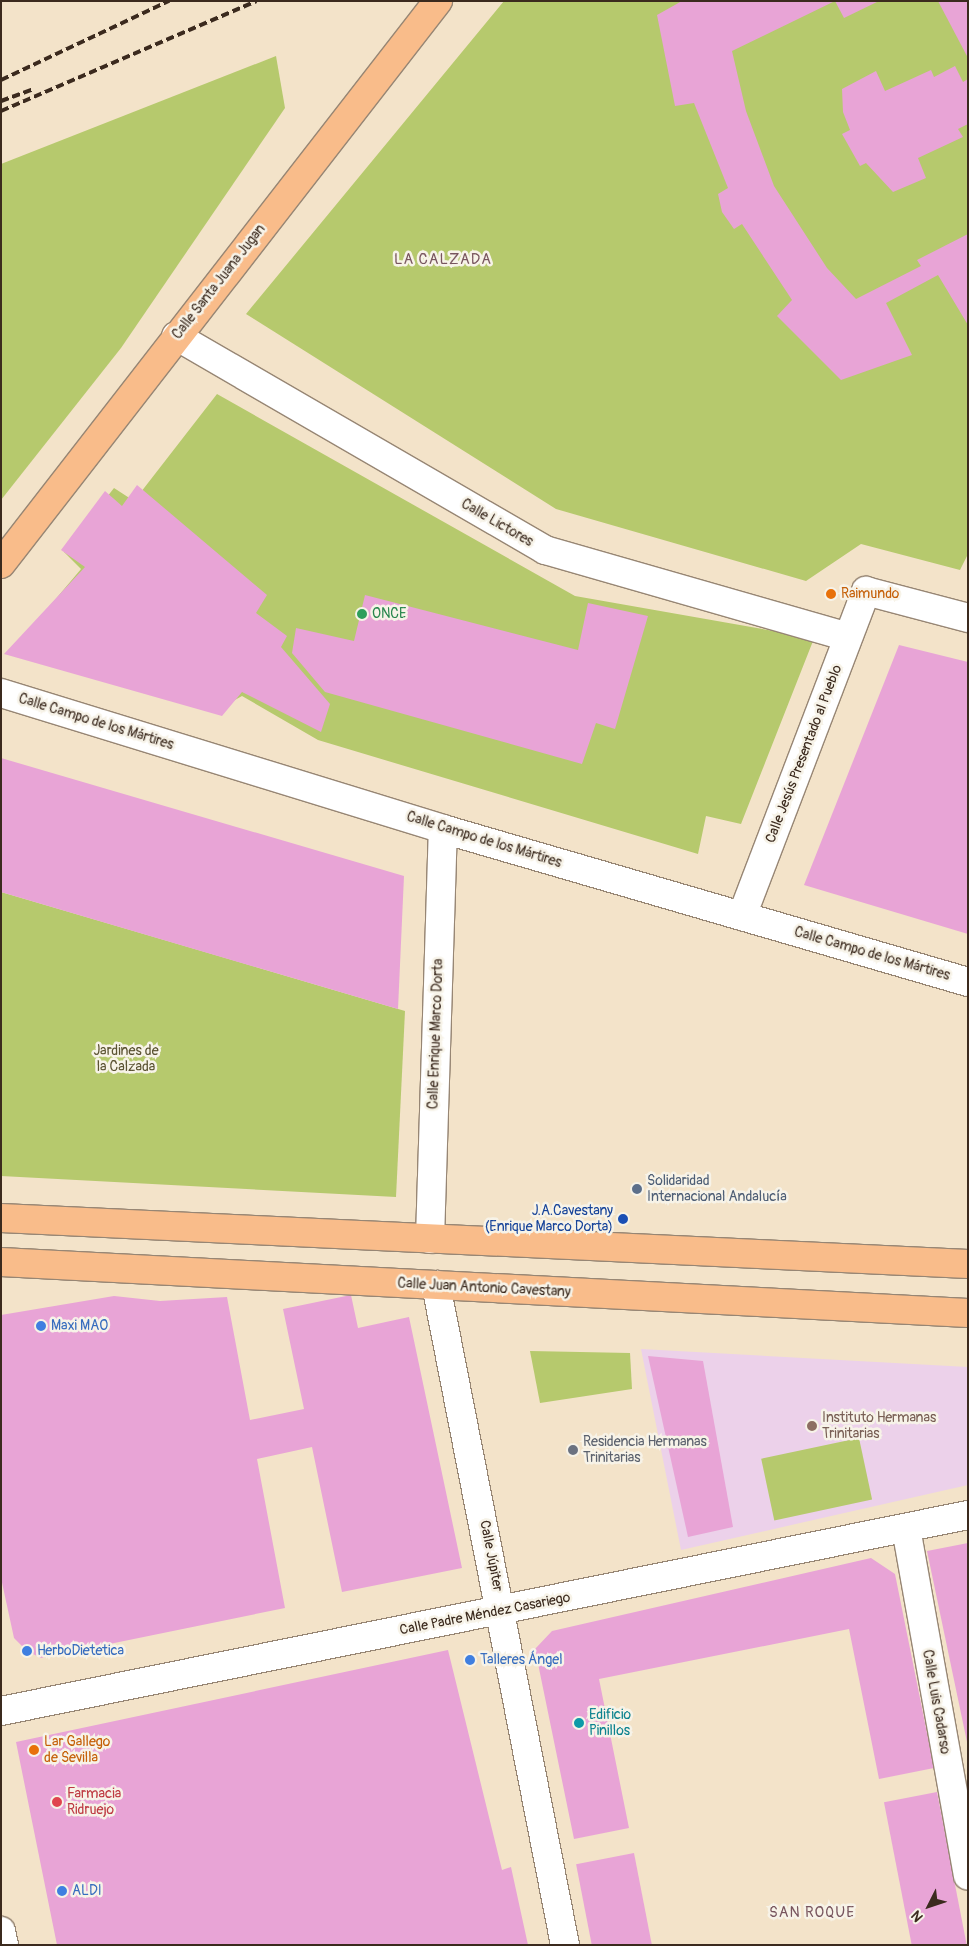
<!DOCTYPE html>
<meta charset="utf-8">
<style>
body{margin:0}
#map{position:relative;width:969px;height:1946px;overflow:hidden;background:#f3e3c9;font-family:Pangolin,sans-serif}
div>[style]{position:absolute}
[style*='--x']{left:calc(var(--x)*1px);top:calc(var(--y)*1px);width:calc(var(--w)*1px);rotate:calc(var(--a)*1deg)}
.built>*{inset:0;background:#ecd1ea}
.green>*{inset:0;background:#b6c96d;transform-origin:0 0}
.building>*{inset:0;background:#e8a4d6;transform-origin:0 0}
.roads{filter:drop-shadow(1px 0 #978674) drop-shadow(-1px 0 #978674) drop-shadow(0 1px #978674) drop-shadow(0 -1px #978674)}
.minor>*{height:28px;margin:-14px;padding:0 14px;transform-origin:14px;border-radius:14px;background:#fff}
.major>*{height:28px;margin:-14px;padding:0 14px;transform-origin:14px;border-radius:14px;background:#f9bc8a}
.rail>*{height:4px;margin-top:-2px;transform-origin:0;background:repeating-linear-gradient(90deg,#3b2a1e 0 8px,transparent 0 12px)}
.dots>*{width:14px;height:14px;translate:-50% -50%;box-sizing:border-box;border:2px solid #f7f3e8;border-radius:50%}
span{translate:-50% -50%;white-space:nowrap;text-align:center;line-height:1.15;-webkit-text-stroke:5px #f7f3e8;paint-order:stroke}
.street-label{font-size:14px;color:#3b2a1e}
.food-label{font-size:14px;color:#c56008}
.left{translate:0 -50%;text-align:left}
.leisure-label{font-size:14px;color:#27864d}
.park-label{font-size:14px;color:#5a5232}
.service-label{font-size:14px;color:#4e5e75}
.transit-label{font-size:14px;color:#164399}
.right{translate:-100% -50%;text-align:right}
.shop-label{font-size:14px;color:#366cbe}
.education-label{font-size:14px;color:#785e54}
.worship-label{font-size:14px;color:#5b616d}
.culture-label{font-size:14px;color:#0d838f}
.health-label{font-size:14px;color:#be3a42}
.neighbourhood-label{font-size:15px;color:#78555e;letter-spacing:1px}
.frame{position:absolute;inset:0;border:2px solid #3b2a1e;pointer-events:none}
.north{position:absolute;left:904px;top:1881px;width:50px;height:50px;-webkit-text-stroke:4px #f7f3e8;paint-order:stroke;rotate:229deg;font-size:14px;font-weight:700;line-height:20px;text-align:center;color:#3b2a1e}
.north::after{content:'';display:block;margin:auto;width:18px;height:22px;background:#3b2a1e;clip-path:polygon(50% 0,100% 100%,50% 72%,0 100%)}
</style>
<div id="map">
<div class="built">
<div style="clip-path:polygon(641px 1349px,968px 1367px,968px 1485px,681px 1550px)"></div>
</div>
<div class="green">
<div style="clip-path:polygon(504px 1px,968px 1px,968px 554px,960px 570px,861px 544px,806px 581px,556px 509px,246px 314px)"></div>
<div style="clip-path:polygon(276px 56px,285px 108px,121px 348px,1px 500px,1px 164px)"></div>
<div style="clip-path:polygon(217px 394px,575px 596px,785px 633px,813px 641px,741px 824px,706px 816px,698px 854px,318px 740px,242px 696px,217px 710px,11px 652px,81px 569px,64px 552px,114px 488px,134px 501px)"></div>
<div style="clip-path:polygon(1px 892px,405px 1011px,396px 1197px,1px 1176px)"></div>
<div style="clip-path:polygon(530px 1351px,630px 1353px,632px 1389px,540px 1403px)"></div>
<div style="left:859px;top:1438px;width:63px;height:100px;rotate:78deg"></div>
</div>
<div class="building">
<div style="clip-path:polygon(682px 1px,879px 1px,844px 18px,835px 1px,732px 51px,746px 111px,774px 186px,827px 268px,856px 299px,921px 266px,917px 260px,968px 234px,968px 325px,938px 275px,886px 303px,912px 355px,841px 380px,777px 316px,792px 300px,742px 224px,734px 229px,722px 212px,718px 194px,728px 188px,694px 103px,675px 106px,657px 15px)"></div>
<div style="clip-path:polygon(938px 1px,968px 1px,968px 58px)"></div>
<div style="clip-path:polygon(955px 66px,963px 82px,968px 79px,968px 124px,958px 129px,963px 137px,918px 158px,926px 178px,893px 192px,866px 163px,860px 166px,842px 134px,850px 130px,843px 112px,842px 89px,876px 71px,885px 91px,931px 70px,934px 77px)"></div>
<div style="clip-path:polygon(137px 485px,267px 595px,256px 613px,287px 636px,281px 647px,330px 704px,321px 732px,242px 692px,222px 716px,4px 654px,85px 567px,61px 550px,105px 491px,122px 506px)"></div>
<div style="clip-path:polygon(365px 595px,578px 650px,588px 603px,648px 616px,615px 729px,596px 723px,582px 764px,325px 692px,292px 653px,296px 628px,354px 641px)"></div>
<div style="clip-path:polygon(899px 645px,968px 662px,968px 934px,804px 885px)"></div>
<div style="clip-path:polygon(1px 758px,404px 876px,398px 1009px,1px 892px)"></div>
<div style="clip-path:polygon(351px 1295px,358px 1328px,409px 1317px,462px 1568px,342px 1592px,312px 1447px,257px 1459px,285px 1608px,41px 1658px,27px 1651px,14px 1638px,1px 1578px,1px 1315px,114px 1296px,160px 1301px,227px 1297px,250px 1420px,304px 1409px,283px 1309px)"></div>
<div style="clip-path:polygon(648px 1356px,703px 1361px,733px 1527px,688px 1537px)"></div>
<div style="clip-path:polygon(968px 1543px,968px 1742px,967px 1742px,927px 1551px)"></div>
<div style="clip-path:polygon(871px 1558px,895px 1574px,934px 1768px,879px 1779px,849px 1629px,599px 1679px,629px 1828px,574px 1839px,535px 1649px,552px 1631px)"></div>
<div style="clip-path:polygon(448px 1650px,502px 1870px,511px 1867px,528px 1945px,57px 1945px,16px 1742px)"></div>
<div style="left:937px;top:1792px;width:156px;height:54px;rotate:79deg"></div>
<div style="left:634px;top:1853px;width:94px;height:59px;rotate:79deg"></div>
</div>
<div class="roads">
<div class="minor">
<div style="--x:176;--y:336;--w:427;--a:30.1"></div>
<div style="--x:545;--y:550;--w:315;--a:16"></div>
<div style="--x:1;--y:693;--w:462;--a:17.1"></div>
<div style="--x:443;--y:829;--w:547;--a:16.25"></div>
<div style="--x:742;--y:916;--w:348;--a:-69.1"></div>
<div style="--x:866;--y:591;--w:106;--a:14.8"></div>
<div style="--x:430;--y:1239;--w:410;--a:-88.2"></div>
<div style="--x:436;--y:1285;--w:672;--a:78.94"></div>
<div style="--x:906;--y:1528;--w:353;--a:79.9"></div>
<div style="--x:1;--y:1711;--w:987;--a:-11.46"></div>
<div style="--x:1;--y:1931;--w:14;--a:78"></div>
</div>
<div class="major">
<div style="--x:1;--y:564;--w:713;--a:-52.18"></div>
<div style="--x:1;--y:1218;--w:968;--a:2.72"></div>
<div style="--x:1;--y:1262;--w:968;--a:3.02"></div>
</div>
</div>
<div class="rail">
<div style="--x:1;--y:80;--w:186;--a:-25.2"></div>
<div style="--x:1;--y:101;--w:33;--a:-20"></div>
<div style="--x:1;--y:111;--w:278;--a:-23.3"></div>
</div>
<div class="dots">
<div style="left:831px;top:594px;background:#e8710a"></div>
<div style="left:362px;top:614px;background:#2e9e5b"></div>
<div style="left:637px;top:1189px;background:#5c6f8a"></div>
<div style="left:623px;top:1219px;background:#1a4fb4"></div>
<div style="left:41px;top:1326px;background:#3f7fe0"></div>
<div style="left:812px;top:1426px;background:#8d6e63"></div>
<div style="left:573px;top:1450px;background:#6b7280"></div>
<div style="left:27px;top:1651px;background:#3f7fe0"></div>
<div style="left:470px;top:1660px;background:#3f7fe0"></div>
<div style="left:579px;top:1723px;background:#0f9aa8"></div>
<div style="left:34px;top:1750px;background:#e8710a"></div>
<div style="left:57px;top:1802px;background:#e0444e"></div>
<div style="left:62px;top:1891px;background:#3f7fe0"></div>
</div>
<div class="street-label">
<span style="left:219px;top:282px;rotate:-52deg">Calle Santa Juana Jugan</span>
<span style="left:497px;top:523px;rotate:30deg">Calle Lictores</span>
<span style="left:96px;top:722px;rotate:17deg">Calle Campo de los Mártires</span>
<span style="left:804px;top:754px;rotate:-69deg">Calle Jesús Presentado al Pueblo</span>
<span style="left:484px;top:840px;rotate:17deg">Calle Campo de los Mártires</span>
<span style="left:872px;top:954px;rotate:16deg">Calle Campo de los Mártires</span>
<span style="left:436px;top:1034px;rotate:-88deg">Calle Enrique Marco Dorta</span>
<span style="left:484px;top:1288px;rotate:3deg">Calle Juan Antonio Cavestany</span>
<span style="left:491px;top:1556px;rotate:79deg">Calle Júpiter</span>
<span style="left:485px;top:1614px;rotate:-11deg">Calle Padre Méndez Casariego</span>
<span style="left:936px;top:1702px;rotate:80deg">Calle Luis Cadarso</span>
</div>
<div class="food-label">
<span class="left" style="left:841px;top:594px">Raimundo</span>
<span class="left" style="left:44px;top:1750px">Lar Gallego<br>de Sevilla</span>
</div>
<div class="leisure-label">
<span class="left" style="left:372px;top:614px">ONCE</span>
</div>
<div class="park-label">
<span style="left:126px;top:1059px">Jardines de<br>la Calzada</span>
</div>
<div class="service-label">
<span class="left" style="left:647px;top:1189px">Solidaridad<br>Internacional Andalucía</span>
</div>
<div class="transit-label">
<span class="right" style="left:613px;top:1219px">J.A.Cavestany<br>(Enrique Marco Dorta)</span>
</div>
<div class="shop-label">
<span class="left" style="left:51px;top:1326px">Maxi MAO</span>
<span class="left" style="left:37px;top:1651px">HerboDietetica</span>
<span class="left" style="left:480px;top:1660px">Talleres Ángel</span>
<span class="left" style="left:72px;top:1891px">ALDI</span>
</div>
<div class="education-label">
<span class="left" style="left:822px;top:1426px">Instituto Hermanas<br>Trinitarias</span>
</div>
<div class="worship-label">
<span class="left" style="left:583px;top:1450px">Residencia Hermanas<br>Trinitarias</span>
</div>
<div class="culture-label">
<span class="left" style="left:589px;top:1723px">Edificio<br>Pinillos</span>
</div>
<div class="health-label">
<span class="left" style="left:67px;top:1802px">Farmacia<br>Ridruejo</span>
</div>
<div class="neighbourhood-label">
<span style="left:443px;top:260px">LA CALZADA</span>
<span style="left:812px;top:1913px">SAN ROQUE</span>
</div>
<div class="frame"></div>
<div class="north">N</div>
</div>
